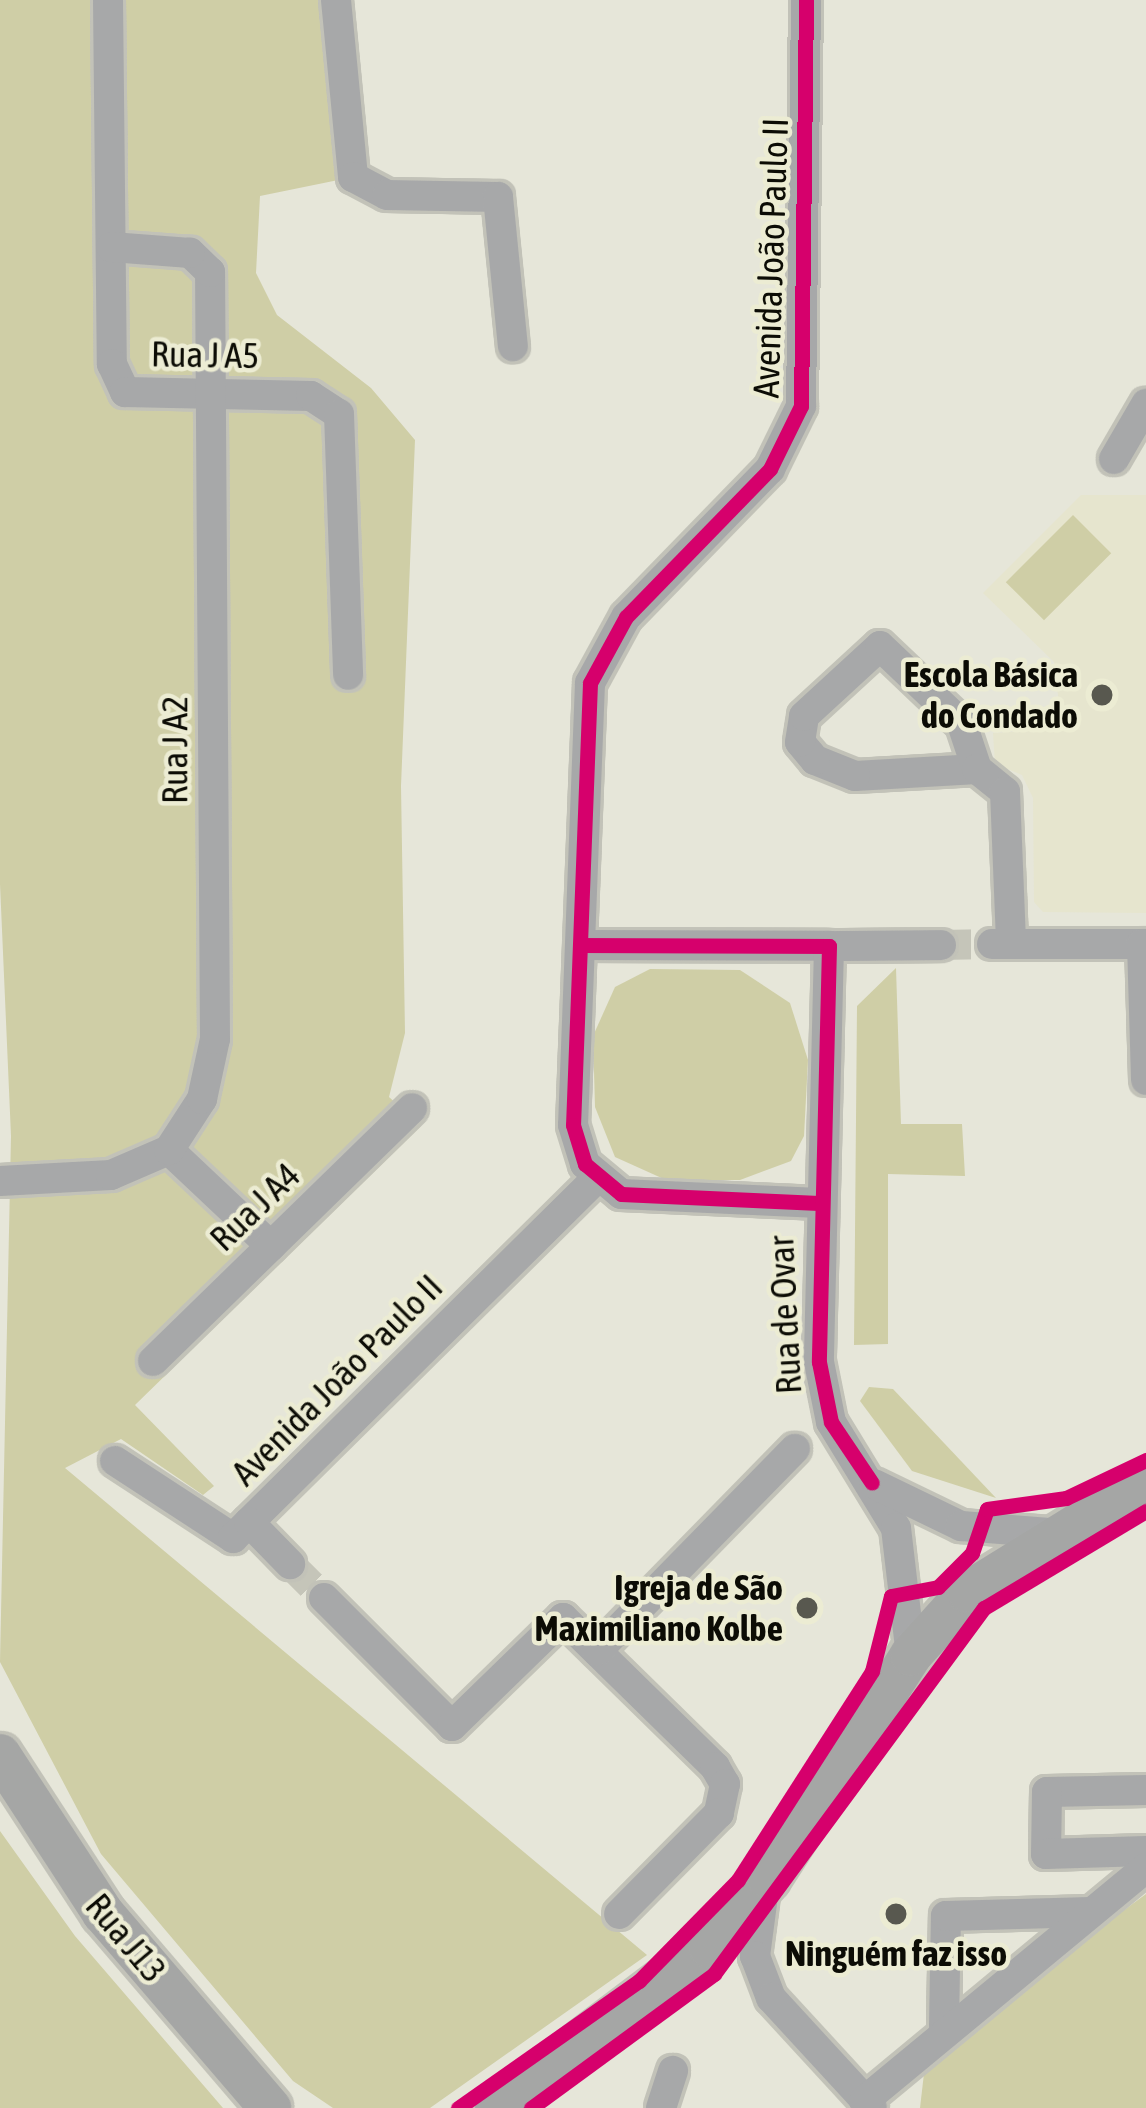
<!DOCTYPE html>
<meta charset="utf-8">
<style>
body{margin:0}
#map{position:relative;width:1146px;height:2108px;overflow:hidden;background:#e6e6d9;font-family:"Asap Condensed",sans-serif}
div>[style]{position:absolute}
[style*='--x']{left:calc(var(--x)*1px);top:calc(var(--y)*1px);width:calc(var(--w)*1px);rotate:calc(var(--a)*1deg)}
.built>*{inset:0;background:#e6e5ce}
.green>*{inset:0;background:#cfcea6;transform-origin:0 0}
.street-tunnel>*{height:30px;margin-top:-15px;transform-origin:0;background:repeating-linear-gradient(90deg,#c5c5b9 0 30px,transparent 0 45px)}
.roads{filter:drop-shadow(3px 0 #c2c2b8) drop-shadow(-3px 0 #c2c2b8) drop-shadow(0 3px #c2c2b8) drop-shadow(0 -3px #c2c2b8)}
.street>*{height:30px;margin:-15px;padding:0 15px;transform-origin:15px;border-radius:15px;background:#a7a8a9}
.secondary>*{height:42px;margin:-21px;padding:0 21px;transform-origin:21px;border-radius:21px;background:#a5a6a5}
.cycleway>*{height:15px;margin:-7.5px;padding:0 7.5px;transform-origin:7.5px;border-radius:7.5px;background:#d6006c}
.dots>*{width:33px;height:33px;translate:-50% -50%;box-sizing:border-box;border:6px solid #ececd3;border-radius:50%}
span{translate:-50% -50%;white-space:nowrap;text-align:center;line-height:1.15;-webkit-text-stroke:9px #ececd3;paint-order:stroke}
.street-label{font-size:36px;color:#0c0c05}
.poi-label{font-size:36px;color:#0c0c05;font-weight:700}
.right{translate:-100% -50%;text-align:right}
</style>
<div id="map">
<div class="built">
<div style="clip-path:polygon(1081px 495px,1146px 495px,1146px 913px,1043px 912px,1034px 902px,1033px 798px,1022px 775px,995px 764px,993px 733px,1062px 728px,1054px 662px,983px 593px)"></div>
</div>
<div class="green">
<div style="clip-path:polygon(0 0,336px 0,353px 177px,260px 196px,256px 273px,277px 315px,371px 388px,415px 440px,401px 786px,405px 1033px,389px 1097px,421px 1126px,135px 1405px,214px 1486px,203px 1495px,121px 1439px,65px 1468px,647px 1955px,430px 2108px,333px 2108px,293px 2081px,101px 1854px,0 1662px,11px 1136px,0 884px)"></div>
<div style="left:1073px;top:515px;width:54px;height:95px;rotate:45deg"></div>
<div style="clip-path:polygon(896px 968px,901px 1124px,962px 1124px,965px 1176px,888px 1174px,888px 1344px,854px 1345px,857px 1006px)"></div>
<div style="clip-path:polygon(650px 969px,740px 970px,790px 1003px,808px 1060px,804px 1136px,791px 1161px,740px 1180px,666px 1180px,615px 1157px,595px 1107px,593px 1036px,615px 987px)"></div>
<div style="clip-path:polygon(869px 1387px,893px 1389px,996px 1498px,912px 1471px,860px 1401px)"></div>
<div style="clip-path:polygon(0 1831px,75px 1936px,223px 2108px,0 2108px)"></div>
<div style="clip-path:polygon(1146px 1894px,1146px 2108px,920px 2108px,926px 2056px)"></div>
</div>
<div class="street-tunnel">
<div style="--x:941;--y:945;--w:51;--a:-1.1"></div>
<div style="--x:290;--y:1564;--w:48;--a:45"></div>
</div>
<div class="roads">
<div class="street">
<div style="--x:108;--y:0;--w:364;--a:89.4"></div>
<div style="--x:112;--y:364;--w:31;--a:65"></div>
<div style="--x:125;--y:392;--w:186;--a:1.2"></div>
<div style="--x:311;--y:396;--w:33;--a:33"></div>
<div style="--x:339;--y:414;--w:261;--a:88"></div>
<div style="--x:336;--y:0;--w:178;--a:84.5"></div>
<div style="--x:353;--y:177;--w:38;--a:28"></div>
<div style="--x:387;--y:195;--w:111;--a:1"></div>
<div style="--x:498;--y:197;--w:150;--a:84.3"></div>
<div style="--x:806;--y:0;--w:406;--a:90.7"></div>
<div style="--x:801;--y:406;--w:70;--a:116.2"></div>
<div style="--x:770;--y:469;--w:206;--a:134.2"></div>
<div style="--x:626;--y:617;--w:75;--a:118.6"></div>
<div style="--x:590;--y:683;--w:442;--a:92.2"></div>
<div style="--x:573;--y:1125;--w:41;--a:72.9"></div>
<div style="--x:585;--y:1164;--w:47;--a:39.8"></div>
<div style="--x:621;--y:1194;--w:198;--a:2.6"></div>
<div style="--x:1114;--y:459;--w:64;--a:-59.8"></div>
<div style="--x:977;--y:769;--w:122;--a:176.7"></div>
<div style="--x:855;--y:776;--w:43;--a:-158.2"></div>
<div style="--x:815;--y:760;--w:23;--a:-130"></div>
<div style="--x:800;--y:742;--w:26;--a:-81"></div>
<div style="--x:804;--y:716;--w:103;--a:-42.6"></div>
<div style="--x:880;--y:646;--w:113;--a:43.6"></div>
<div style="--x:962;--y:724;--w:47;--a:71.6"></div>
<div style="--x:977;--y:769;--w:36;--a:39"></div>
<div style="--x:1005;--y:792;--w:151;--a:87.7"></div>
<div style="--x:992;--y:944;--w:154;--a:0"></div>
<div style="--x:1142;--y:944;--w:136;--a:88.3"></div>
<div style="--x:582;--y:945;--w:247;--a:0.2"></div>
<div style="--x:829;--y:946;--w:416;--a:91.4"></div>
<div style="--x:819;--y:1362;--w:61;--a:78.7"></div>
<div style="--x:831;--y:1422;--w:124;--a:58.5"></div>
<div style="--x:896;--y:1528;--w:128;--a:83.3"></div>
<div style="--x:829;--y:946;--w:112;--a:-0.5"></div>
<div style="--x:169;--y:1150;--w:140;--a:43.3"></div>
<div style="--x:0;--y:1181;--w:111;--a:-3.1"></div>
<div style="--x:111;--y:1175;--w:63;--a:-23.3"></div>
<div style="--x:169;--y:1150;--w:61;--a:-57.1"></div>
<div style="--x:202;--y:1099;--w:61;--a:-77.8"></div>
<div style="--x:215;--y:1039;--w:767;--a:-90.37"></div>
<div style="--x:210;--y:272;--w:28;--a:-136"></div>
<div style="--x:190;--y:253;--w:79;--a:-175.7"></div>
<div style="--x:153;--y:1361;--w:362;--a:-44.3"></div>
<div style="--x:115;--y:1461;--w:141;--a:33.1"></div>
<div style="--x:233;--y:1538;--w:511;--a:-44.68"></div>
<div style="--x:874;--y:1484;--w:97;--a:25.8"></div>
<div style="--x:961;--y:1526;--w:89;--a:4.5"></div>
<div style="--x:249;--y:1522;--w:59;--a:45.7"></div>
<div style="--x:324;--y:1598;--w:181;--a:45"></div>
<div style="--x:452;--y:1726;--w:155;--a:-44.2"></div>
<div style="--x:563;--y:1618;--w:213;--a:44.4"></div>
<div style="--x:715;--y:1767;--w:20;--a:60"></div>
<div style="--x:725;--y:1784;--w:30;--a:102"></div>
<div style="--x:719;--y:1813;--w:142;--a:134.7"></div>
<div style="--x:597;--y:1651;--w:283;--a:-45.6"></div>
<div style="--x:1146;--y:1790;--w:99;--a:178.8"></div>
<div style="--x:1047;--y:1792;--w:62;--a:90.9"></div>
<div style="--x:1046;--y:1854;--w:100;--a:-1.7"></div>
<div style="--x:764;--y:1888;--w:69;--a:97.5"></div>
<div style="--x:755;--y:1956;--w:45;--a:69.1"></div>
<div style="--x:771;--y:1998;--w:149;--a:47.4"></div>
<div style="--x:944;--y:2026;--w:110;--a:-89"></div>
<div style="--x:946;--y:1916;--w:145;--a:-1.6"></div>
<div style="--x:864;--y:2101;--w:366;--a:-39.6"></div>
<div style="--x:661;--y:2108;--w:39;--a:-72"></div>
</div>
<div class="secondary">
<div style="--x:0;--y:1755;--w:189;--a:56.9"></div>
<div style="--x:103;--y:1913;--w:257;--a:49.4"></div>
<div style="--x:496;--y:2108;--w:267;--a:-37.1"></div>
<div style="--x:709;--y:1947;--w:91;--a:-49.5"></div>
<div style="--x:768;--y:1878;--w:265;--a:-57.3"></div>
<div style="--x:911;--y:1655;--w:85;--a:-47.9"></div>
<div style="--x:968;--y:1592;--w:209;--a:-31.7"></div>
</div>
</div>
<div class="cycleway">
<div style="--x:806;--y:0;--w:406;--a:90.7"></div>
<div style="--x:801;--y:406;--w:70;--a:116.2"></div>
<div style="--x:770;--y:469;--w:206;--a:134.2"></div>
<div style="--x:626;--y:617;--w:75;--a:118.6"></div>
<div style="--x:590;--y:683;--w:442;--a:92.2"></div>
<div style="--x:573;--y:1125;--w:41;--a:72.9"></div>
<div style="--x:585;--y:1164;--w:47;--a:39.8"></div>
<div style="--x:621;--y:1194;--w:198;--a:2.6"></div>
<div style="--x:582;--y:945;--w:247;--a:0.2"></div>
<div style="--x:829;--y:946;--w:416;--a:91.4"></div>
<div style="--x:819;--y:1362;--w:61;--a:78.7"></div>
<div style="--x:831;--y:1422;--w:73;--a:56.1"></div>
<div style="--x:458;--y:2108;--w:221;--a:-35.1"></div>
<div style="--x:639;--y:1981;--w:141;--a:-45.6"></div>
<div style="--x:738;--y:1880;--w:248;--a:-57.3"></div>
<div style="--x:872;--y:1671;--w:77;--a:-75.8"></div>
<div style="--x:891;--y:1596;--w:48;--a:-10.8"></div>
<div style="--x:938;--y:1587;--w:48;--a:-45"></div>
<div style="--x:972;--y:1553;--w:46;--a:-71.2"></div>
<div style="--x:987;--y:1509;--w:80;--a:-7.9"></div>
<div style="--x:1066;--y:1498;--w:89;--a:-25.4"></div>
<div style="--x:531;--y:2108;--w:227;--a:-36.2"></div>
<div style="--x:714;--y:1974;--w:455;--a:-53.6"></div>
<div style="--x:984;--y:1608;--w:189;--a:-30.9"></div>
</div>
<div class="dots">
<div style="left:1102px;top:695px;background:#58584f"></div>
<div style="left:807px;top:1608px;background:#58584f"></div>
<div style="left:896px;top:1914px;background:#58584f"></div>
</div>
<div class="street-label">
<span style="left:771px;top:258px;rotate:-88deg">Avenida João Paulo II</span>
<span style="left:205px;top:355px;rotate:1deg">Rua J A5</span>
<span style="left:175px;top:750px;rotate:-90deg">Rua J A2</span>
<span style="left:255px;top:1207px;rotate:-44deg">Rua J A4</span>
<span style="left:785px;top:1315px;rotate:-93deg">Rua de Ovar</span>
<span style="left:337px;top:1380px;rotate:-45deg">Avenida João Paulo II</span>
<span style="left:126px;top:1938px;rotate:50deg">Rua J13</span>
</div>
<div class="poi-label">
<span class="right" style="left:1078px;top:695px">Escola Básica<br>do Condado</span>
<span class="right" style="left:783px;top:1608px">Igreja de São<br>Maximiliano Kolbe</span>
<span style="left:896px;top:1954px">Ninguém faz isso</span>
</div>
</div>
